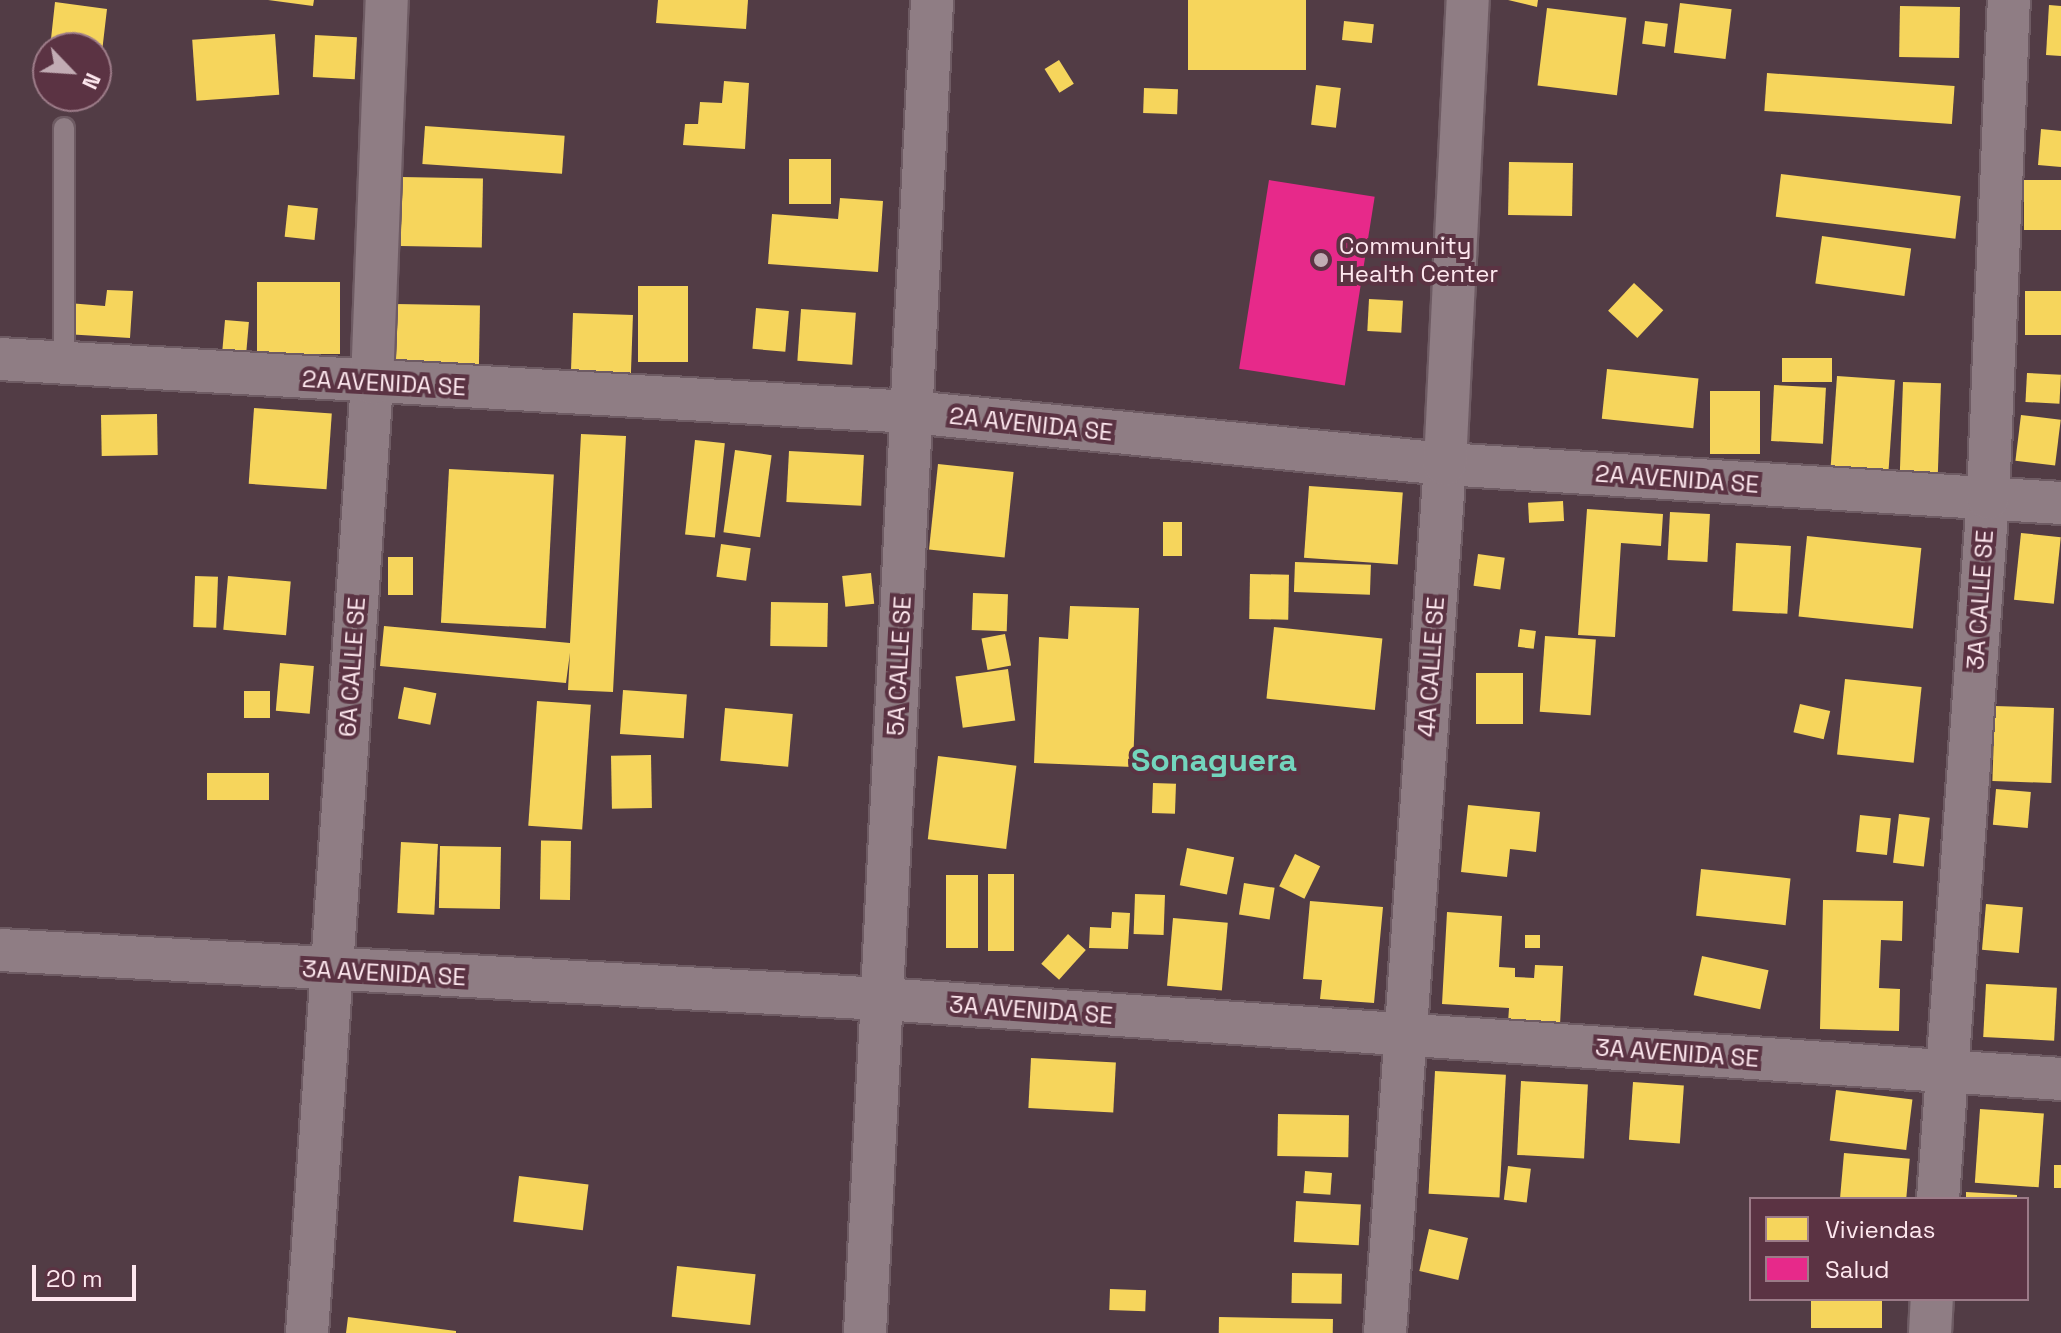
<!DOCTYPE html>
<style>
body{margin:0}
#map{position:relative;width:2061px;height:1333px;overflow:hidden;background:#523c45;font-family:"Space Grotesk",sans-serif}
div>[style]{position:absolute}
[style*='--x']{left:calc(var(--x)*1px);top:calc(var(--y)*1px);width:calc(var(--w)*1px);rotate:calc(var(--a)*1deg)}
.homes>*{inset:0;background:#f6d55c;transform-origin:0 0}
.health>*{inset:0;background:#e7298a;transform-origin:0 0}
.roads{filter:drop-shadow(2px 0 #6e5b63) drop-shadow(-2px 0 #6e5b63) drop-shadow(0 2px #6e5b63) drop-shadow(0 -2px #6e5b63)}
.lane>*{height:20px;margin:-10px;padding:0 10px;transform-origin:10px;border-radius:10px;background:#8f7d84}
.street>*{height:42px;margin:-21px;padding:0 21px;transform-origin:21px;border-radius:21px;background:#8f7d84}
.dots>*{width:22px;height:22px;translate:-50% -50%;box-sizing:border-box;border:4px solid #5b3343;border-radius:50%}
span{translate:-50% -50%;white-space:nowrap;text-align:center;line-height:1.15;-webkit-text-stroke:8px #5b3343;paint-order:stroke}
.poi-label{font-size:24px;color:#fee8ef}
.left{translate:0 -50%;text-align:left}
.street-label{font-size:24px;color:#fee8ef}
.district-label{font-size:32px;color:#73d5bd;font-weight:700}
.legend{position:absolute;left:1749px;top:1197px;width:280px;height:104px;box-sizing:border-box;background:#5b3343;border:2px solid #9c7b88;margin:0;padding:10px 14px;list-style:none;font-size:24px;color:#fee8ef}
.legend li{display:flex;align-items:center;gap:16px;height:40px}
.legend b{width:40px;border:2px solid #9c7b88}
.north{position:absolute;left:32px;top:32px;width:80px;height:80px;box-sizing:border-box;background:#5b3343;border:2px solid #9c7b88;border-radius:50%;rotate:115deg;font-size:22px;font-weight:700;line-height:32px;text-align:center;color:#fee8ef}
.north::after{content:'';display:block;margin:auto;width:28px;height:36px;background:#c2acb4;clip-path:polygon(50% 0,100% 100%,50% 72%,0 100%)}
.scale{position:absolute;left:32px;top:1265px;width:104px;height:36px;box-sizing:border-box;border:4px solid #fee8ef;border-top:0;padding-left:10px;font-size:24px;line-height:28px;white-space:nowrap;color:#fee8ef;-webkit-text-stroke:6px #5b3343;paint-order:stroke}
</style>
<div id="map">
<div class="homes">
<div style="clip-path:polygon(268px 0,314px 0,313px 6px)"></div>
<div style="clip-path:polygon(658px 0,748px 0,746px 29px,656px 23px)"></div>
<div style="left:1188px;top:0;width:118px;height:70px"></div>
<div style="clip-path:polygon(1508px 0,1538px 0,1537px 7px)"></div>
<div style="clip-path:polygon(55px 2px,107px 9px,100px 69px,96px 48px,50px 48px)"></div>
<div style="left:1680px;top:3px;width:52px;height:50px;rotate:7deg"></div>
<div style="clip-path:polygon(2049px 5px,2061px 6px,2061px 56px,2046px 55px)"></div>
<div style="left:1900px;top:6px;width:60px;height:51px;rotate:1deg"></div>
<div style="left:1547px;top:8px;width:80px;height:78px;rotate:7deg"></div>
<div style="left:1344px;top:21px;width:30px;height:19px;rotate:6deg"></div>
<div style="left:1645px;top:21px;width:23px;height:23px;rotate:7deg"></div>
<div style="left:275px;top:34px;width:61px;height:83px;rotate:86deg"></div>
<div style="left:315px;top:35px;width:42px;height:42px;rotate:3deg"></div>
<div style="left:1059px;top:60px;width:28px;height:17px;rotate:58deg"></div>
<div style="left:1767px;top:73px;width:188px;height:38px;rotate:4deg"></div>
<div style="clip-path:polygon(724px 81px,749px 83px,745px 149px,683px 145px,685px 124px,698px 124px,700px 102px,722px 103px)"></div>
<div style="left:1316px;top:85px;width:25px;height:40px;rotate:7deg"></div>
<div style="left:1144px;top:88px;width:34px;height:25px;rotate:2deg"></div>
<div style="left:425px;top:126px;width:140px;height:38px;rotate:4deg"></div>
<div style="clip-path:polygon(2041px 129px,2061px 131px,2061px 167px,2038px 165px)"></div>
<div style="left:789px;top:159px;width:42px;height:45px"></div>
<div style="left:1509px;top:162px;width:64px;height:53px;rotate:1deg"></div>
<div style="left:1781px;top:174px;width:181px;height:43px;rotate:7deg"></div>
<div style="left:402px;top:177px;width:81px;height:69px;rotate:1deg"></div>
<div style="left:2024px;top:180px;width:37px;height:50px"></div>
<div style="clip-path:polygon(840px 198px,883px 201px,878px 272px,768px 264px,772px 214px,838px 219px)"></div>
<div style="left:288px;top:205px;width:30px;height:32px;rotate:6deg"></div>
<div style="left:1822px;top:236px;width:90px;height:48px;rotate:8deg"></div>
<div style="left:257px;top:282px;width:83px;height:72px"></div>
<div style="left:1634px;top:283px;width:40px;height:38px;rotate:43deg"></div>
<div style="left:638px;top:286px;width:50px;height:76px"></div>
<div style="clip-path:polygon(107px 290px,133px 291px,130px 338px,65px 334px,68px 303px,105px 306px)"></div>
<div style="left:2061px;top:291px;width:44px;height:36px;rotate:90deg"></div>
<div style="left:1369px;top:299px;width:34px;height:32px;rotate:3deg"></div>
<div style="left:396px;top:304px;width:84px;height:70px;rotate:1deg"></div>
<div style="left:756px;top:308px;width:33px;height:41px;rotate:5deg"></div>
<div style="left:801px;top:309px;width:55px;height:52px;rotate:4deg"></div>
<div style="left:573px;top:313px;width:60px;height:62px;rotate:2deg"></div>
<div style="left:225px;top:320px;width:24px;height:30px;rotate:5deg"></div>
<div style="left:1832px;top:358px;width:24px;height:50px;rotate:90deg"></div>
<div style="left:1607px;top:369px;width:92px;height:50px;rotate:6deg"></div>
<div style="left:2027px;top:373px;width:34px;height:29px;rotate:3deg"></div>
<div style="left:1837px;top:376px;width:58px;height:93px;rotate:4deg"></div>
<div style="left:1903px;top:382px;width:38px;height:92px;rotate:2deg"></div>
<div style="left:1774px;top:385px;width:52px;height:56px;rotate:3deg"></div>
<div style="left:1760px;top:391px;width:63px;height:50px;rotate:90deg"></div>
<div style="left:254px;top:408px;width:78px;height:76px;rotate:4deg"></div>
<div style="left:157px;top:414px;width:41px;height:56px;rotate:89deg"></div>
<div style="left:2021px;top:415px;width:40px;height:46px;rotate:7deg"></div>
<div style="clip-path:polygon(581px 434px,626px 436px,613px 692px,568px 690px,570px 653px,566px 683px,380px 666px,384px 626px,570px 643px)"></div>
<div style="left:695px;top:440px;width:30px;height:95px;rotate:6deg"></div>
<div style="left:735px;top:450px;width:37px;height:83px;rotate:8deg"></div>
<div style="left:789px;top:451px;width:75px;height:51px;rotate:3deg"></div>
<div style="left:938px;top:464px;width:76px;height:86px;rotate:6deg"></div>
<div style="left:449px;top:469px;width:105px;height:154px;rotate:3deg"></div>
<div style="left:1309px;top:486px;width:94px;height:72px;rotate:4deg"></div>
<div style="left:1563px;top:501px;width:20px;height:35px;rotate:87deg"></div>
<div style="clip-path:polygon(1587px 509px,1663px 514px,1661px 546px,1621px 543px,1615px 637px,1578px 635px)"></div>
<div style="left:1670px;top:512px;width:40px;height:48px;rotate:3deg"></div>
<div style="left:1163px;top:522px;width:19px;height:34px"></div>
<div style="left:2021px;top:533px;width:40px;height:67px;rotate:6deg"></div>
<div style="left:1807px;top:536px;width:115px;height:81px;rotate:6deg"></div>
<div style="left:1736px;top:543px;width:55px;height:68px;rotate:3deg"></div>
<div style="left:721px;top:544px;width:30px;height:33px;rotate:8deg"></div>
<div style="left:1478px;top:554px;width:27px;height:32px;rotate:8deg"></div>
<div style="left:388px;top:557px;width:25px;height:38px"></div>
<div style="left:1295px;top:562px;width:76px;height:30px;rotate:2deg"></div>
<div style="left:871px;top:573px;width:31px;height:29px;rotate:84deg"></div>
<div style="left:1250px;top:574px;width:39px;height:45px;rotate:1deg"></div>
<div style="left:195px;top:576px;width:23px;height:51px;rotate:2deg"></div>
<div style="left:228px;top:576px;width:63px;height:54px;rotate:5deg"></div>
<div style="left:973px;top:593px;width:35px;height:37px;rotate:2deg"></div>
<div style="left:771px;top:602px;width:57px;height:44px;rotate:1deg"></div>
<div style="clip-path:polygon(1070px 606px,1139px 608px,1133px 767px,1034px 763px,1039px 637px,1068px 639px)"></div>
<div style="left:1274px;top:627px;width:109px;height:72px;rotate:6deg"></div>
<div style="left:1520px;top:629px;width:16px;height:18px;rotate:7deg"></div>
<div style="left:1005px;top:634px;width:32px;height:24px;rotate:79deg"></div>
<div style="left:1545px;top:636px;width:51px;height:76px;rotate:4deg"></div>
<div style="left:280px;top:663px;width:34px;height:48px;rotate:5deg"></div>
<div style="left:1008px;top:669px;width:52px;height:53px;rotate:82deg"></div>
<div style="left:1476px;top:673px;width:47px;height:51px"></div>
<div style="left:1845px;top:679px;width:77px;height:76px;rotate:6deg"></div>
<div style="left:404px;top:687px;width:33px;height:32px;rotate:11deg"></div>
<div style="left:623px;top:690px;width:64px;height:44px;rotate:4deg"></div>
<div style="left:244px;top:691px;width:26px;height:27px"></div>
<div style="left:537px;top:701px;width:54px;height:125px;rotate:4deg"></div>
<div style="left:1800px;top:704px;width:31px;height:29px;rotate:13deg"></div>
<div style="left:1995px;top:706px;width:59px;height:75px;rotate:2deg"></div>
<div style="left:725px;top:708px;width:68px;height:53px;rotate:5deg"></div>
<div style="left:651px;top:755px;width:53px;height:40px;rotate:89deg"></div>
<div style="left:938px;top:756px;width:79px;height:84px;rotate:7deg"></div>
<div style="left:207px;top:773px;width:62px;height:27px"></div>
<div style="left:1153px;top:783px;width:23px;height:30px;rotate:2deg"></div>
<div style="left:1996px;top:789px;width:35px;height:36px;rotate:5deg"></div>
<div style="clip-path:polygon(1468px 805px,1540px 812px,1536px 852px,1510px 849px,1507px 877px,1461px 872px)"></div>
<div style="left:1899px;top:814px;width:31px;height:49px;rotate:7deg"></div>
<div style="left:1860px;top:815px;width:31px;height:37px;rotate:6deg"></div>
<div style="left:571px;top:841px;width:59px;height:30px;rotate:91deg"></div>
<div style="left:401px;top:842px;width:37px;height:71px;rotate:3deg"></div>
<div style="left:440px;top:846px;width:61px;height:62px;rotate:1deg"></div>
<div style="left:1187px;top:848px;width:48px;height:38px;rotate:11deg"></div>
<div style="left:1295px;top:854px;width:28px;height:36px;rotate:26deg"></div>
<div style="left:1701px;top:869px;width:90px;height:47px;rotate:6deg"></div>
<div style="left:988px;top:874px;width:26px;height:77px"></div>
<div style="left:946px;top:875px;width:32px;height:73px"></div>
<div style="left:1244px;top:883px;width:31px;height:32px;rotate:9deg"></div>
<div style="left:1135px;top:894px;width:30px;height:40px;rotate:2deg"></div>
<div style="clip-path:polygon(1823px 900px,1903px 901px,1902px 941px,1881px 940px,1879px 988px,1900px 989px,1899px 1031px,1820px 1029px)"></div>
<div style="clip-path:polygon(1310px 901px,1383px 907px,1374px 1003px,1320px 999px,1322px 980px,1303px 979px)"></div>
<div style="left:1986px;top:904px;width:37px;height:46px;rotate:5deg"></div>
<div style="clip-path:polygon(1112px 912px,1130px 913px,1128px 949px,1089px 948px,1090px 927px,1111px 928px)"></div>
<div style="clip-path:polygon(1447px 912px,1502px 916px,1499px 967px,1515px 968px,1515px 977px,1534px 978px,1535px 965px,1563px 966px,1560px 1025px,1508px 1023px,1509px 1008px,1442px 1004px)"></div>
<div style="left:1173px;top:918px;width:55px;height:68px;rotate:5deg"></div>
<div style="left:1068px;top:934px;width:24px;height:40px;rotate:42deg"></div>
<div style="left:1525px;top:935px;width:15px;height:13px"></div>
<div style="left:1702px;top:956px;width:68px;height:40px;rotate:12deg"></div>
<div style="left:1986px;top:984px;width:71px;height:53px;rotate:3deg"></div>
<div style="left:1031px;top:1058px;width:85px;height:50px;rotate:3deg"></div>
<div style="left:1435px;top:1071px;width:71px;height:123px;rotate:3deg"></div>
<div style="left:1521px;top:1081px;width:67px;height:74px;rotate:3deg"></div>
<div style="left:1633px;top:1082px;width:51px;height:58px;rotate:4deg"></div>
<div style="left:1836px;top:1090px;width:77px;height:51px;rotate:7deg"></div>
<div style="left:1980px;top:1109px;width:64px;height:74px;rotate:4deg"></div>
<div style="left:1278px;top:1114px;width:71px;height:42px;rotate:1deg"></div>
<div style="left:1844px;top:1153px;width:66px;height:46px;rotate:5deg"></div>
<div style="left:2054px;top:1165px;width:7px;height:23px"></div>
<div style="left:1508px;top:1166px;width:23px;height:34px;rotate:7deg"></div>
<div style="left:1305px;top:1171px;width:27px;height:22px;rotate:4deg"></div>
<div style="left:519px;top:1176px;width:70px;height:46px;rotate:7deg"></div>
<div style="clip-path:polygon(1966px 1192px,2017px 1195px,2017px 1199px,1966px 1199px)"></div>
<div style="left:1296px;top:1201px;width:65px;height:41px;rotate:3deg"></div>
<div style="left:1429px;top:1229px;width:40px;height:43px;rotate:13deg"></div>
<div style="left:677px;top:1266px;width:79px;height:51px;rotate:6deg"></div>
<div style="left:1292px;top:1273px;width:50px;height:30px;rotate:1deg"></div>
<div style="left:1110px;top:1289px;width:36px;height:21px;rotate:2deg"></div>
<div style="left:1811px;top:1299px;width:71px;height:29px"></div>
<div style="clip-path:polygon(348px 1317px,456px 1331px,456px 1333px,346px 1333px)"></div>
<div style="left:1219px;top:1317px;width:114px;height:16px;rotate:1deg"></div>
</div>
<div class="health">
<div style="left:1269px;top:180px;width:107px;height:191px;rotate:9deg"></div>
</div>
<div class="roads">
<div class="lane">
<div style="--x:64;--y:363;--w:235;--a:-90"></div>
</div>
<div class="street">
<div style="--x:0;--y:359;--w:913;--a:3.33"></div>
<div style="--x:911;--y:412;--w:537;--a:5.56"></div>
<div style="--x:1445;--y:464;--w:617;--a:3.62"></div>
<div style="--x:0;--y:950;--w:883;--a:3.18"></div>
<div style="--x:882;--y:999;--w:1182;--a:3.88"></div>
<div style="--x:1938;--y:1199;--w:703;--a:-85.92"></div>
<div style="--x:1988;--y:498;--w:498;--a:-87.6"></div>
<div style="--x:307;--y:1333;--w:952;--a:-86.09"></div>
<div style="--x:372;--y:383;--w:383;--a:-87.8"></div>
<div style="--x:865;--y:1333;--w:1335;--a:-87.12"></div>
<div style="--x:1385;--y:1333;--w:871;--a:-86.05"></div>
<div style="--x:1445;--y:464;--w:465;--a:-87.2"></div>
<div style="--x:1930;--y:1333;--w:34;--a:-87"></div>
</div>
</div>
<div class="dots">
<div style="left:1321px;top:260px;background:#c2acb4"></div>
</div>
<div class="poi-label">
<span class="left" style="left:1339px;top:260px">Community<br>Health Center</span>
</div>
<div class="street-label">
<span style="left:384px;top:383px;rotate:3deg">2A AVENIDA SE</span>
<span style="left:1031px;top:424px;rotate:6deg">2A AVENIDA SE</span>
<span style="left:1677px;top:479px;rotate:4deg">2A AVENIDA SE</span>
<span style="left:1980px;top:600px;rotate:-86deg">3A CALLE SE</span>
<span style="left:899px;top:666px;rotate:-87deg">5A CALLE SE</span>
<span style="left:352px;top:667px;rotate:-86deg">6A CALLE SE</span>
<span style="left:1431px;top:667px;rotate:-86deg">4A CALLE SE</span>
<span style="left:384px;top:973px;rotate:3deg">3A AVENIDA SE</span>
<span style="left:1031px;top:1010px;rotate:4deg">3A AVENIDA SE</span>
<span style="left:1677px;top:1053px;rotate:4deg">3A AVENIDA SE</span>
</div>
<div class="district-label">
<span style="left:1214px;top:760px">Sonaguera</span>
</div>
<ul class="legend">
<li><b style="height:22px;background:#f6d55c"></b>Viviendas</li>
<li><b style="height:22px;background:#e7298a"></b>Salud</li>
</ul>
<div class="north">N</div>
<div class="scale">20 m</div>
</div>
